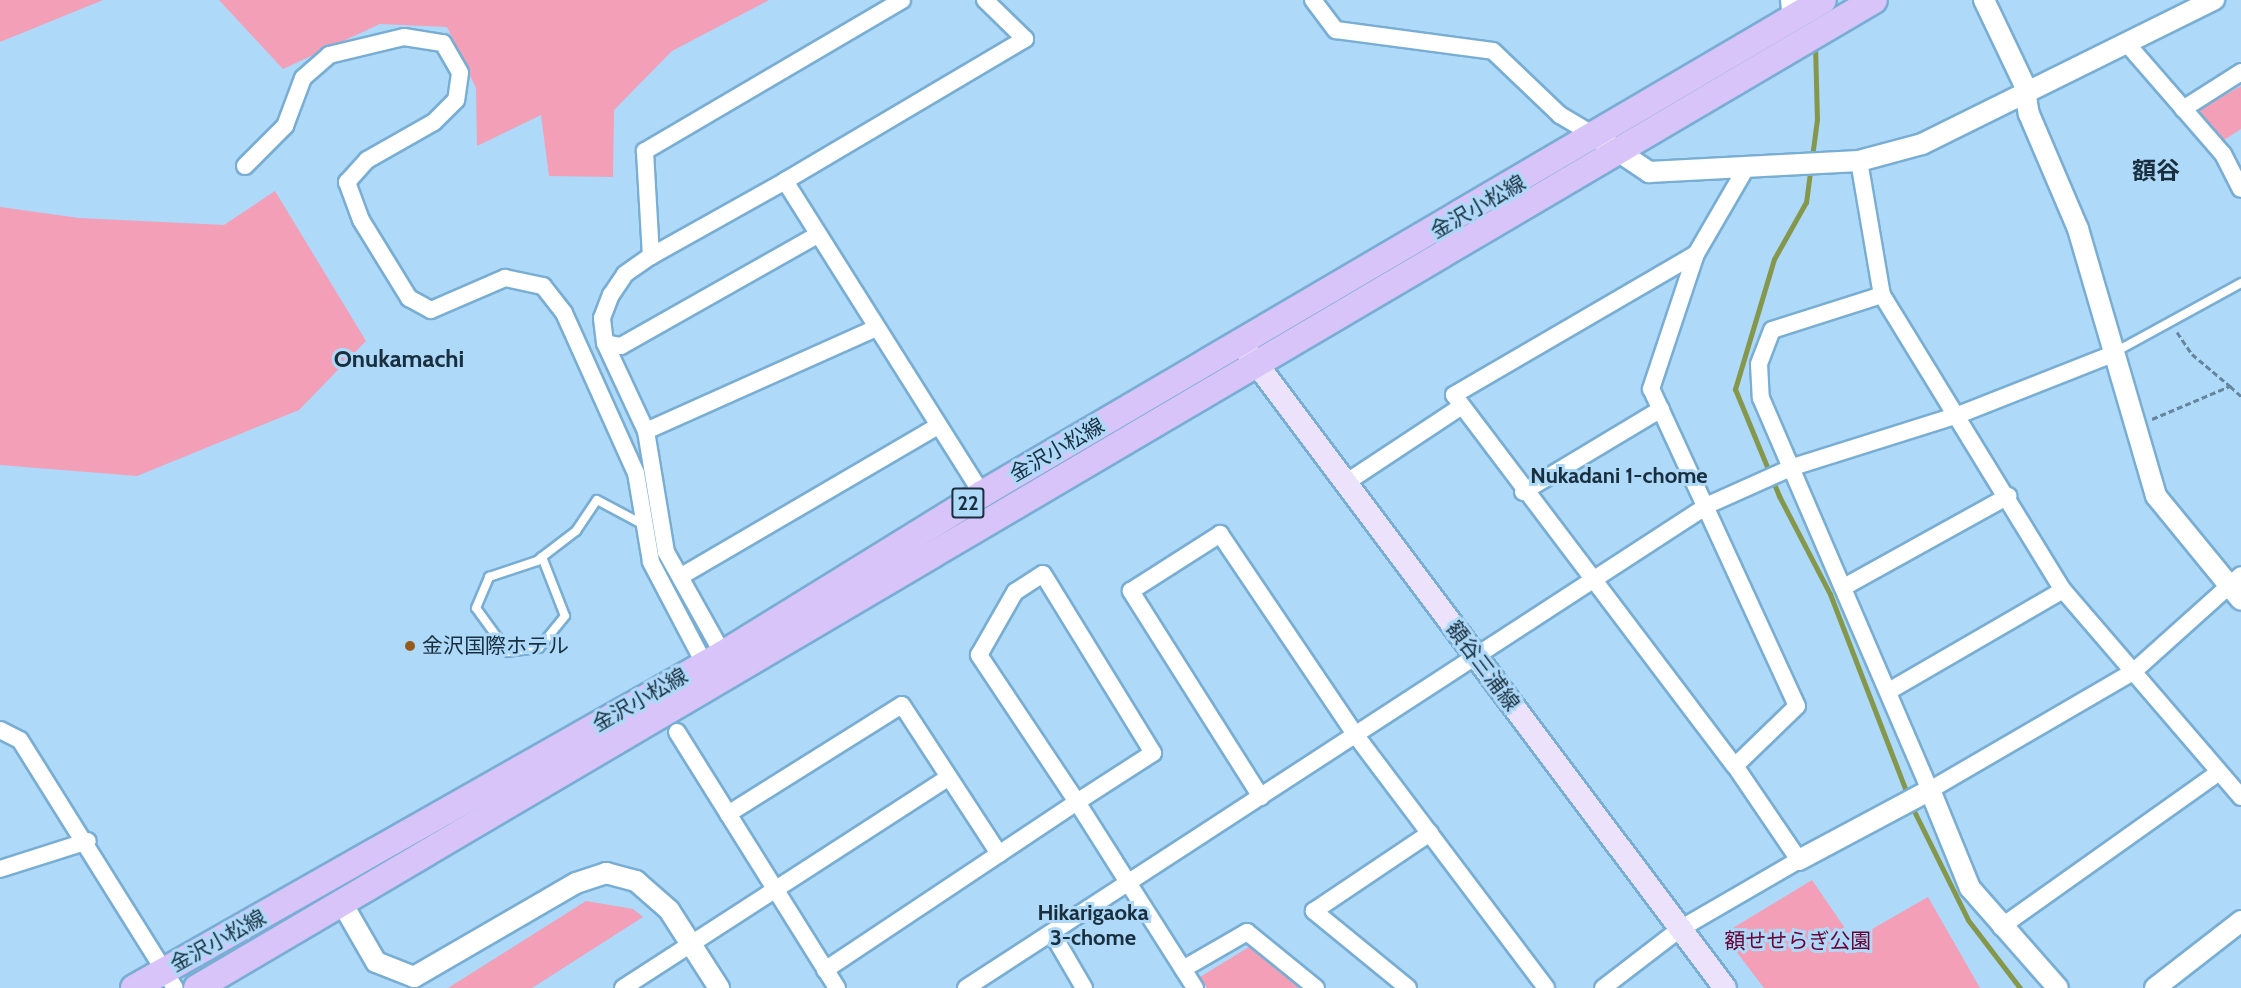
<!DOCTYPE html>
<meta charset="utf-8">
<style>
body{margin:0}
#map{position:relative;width:2241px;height:988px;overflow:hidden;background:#aed9f9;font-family:Cabin,"Noto Sans JP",sans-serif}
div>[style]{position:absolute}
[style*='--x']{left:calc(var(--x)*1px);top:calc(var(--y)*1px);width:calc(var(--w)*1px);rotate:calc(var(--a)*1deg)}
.green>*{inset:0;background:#f29fb7}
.stream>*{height:5px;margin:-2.5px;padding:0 2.5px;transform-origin:2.5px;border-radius:2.5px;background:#85974a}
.path>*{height:3px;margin-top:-1.5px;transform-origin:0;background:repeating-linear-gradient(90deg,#65869d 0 6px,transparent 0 9px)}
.roads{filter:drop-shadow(2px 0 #79aed4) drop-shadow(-2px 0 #79aed4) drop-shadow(0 2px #79aed4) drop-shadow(0 -2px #79aed4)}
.service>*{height:8px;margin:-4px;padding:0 4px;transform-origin:4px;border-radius:4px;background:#fff}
.minor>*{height:16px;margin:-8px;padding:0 8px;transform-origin:8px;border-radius:8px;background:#fff}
.tertiary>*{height:20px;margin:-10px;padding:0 10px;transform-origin:10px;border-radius:10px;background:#fff}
.secondary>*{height:22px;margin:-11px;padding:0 11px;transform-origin:11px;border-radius:11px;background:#ece2fc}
.primary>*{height:26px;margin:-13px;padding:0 13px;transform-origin:13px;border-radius:13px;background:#d8c4f9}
.dots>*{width:16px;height:16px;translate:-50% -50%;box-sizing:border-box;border:3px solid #aed9f9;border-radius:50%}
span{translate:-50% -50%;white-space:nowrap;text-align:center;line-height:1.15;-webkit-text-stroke:6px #aed9f9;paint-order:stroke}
.shield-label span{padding:2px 4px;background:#aed9f9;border:2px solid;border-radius:4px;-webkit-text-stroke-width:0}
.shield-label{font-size:20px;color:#192f3e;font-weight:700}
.street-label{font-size:21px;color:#192f3e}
.poi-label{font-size:21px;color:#192f3e}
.left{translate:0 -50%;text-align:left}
.park-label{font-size:21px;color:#6a0334}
.neighbourhood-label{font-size:22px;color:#192f3e;font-weight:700}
.quarter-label{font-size:24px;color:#192f3e;font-weight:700}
</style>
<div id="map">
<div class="green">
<div style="clip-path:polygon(0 0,103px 0,0 42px)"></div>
<div style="clip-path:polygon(219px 0,769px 0,672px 51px,614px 110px,613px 177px,549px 176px,541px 115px,477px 146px,476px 88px,447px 27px,380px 24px,283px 69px)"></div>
<div style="clip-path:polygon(2241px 86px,2241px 129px,2221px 142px,2197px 111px)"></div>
<div style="clip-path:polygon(275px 191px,366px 341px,299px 410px,137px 476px,0 465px,0 207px,79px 218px,224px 225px)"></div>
<div style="clip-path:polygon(1812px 880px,1853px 940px,1928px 897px,1980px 988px,1764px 988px,1723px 934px)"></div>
<div style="clip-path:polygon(586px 901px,633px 909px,643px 917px,532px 988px,448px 988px)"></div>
<div style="clip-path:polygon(1249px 947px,1302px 988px,1207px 988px,1200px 977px)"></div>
</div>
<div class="stream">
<div style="--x:1815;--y:44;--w:75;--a:88.5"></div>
<div style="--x:1817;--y:119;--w:84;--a:97.5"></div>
<div style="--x:1806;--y:202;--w:65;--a:119.3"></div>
<div style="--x:1774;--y:259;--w:136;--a:106.7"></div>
<div style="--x:1735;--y:389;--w:116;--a:67.6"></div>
<div style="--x:1779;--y:496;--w:110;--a:62.5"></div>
<div style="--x:1830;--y:594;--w:217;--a:68.9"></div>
<div style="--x:1911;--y:805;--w:128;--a:63.6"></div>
<div style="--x:1968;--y:920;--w:86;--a:52.6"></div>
</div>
<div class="path">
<div style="--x:2177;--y:332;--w:27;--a:56"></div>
<div style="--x:2192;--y:354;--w:51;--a:40.2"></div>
<div style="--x:2152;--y:419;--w:85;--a:-22.9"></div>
<div style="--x:2230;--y:386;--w:15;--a:42"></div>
</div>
<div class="roads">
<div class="service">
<div style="--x:2115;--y:352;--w:144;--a:-28.7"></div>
<div style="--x:542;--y:557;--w:63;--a:68.7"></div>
<div style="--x:565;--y:616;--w:41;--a:129.1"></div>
<div style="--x:539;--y:648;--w:31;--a:173"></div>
<div style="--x:508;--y:652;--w:54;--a:-126"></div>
<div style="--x:476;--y:608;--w:34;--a:-67"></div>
<div style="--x:489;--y:577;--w:51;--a:-18.4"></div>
<div style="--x:537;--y:561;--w:6;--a:-39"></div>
<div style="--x:542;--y:557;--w:43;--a:-37.4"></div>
<div style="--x:576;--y:531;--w:37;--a:-56"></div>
<div style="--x:597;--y:500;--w:53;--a:28"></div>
</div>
<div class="minor">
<div style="--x:1313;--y:0;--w:38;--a:53"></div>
<div style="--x:1336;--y:30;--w:158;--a:7.6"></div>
<div style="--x:1493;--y:51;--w:93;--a:43.7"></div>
<div style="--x:1560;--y:115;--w:43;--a:30.7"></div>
<div style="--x:1789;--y:0;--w:18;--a:84"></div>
<div style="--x:2129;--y:46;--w:143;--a:49"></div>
<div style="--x:2223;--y:154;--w:39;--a:63"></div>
<div style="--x:2183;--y:109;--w:69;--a:-32.5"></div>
<div style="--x:1859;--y:161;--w:136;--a:80.3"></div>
<div style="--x:1882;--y:295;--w:115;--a:162.3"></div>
<div style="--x:1772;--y:330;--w:36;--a:111"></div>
<div style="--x:1759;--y:364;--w:34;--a:87"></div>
<div style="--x:1761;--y:398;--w:427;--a:66.7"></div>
<div style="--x:1930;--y:790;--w:235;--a:-30.2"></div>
<div style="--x:2133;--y:672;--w:145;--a:-41.9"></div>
<div style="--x:245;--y:166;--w:57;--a:-45"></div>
<div style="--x:285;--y:126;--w:51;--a:-69.4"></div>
<div style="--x:303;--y:78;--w:35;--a:-41"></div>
<div style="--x:329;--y:55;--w:77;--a:-13.5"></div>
<div style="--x:404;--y:37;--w:39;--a:9"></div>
<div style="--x:443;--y:43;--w:34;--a:60"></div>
<div style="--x:460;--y:73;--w:27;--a:98"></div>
<div style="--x:456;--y:100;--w:31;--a:135"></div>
<div style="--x:434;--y:122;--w:77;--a:150.4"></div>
<div style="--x:367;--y:160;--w:30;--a:132"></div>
<div style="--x:347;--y:182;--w:40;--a:69.8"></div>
<div style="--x:361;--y:220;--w:92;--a:58.4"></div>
<div style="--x:409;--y:298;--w:25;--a:29"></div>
<div style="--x:431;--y:310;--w:81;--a:-23.4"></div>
<div style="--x:505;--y:278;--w:39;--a:12"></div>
<div style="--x:543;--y:286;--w:34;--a:52"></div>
<div style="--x:564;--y:313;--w:175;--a:65.8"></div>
<div style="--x:636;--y:473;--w:90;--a:80.4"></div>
<div style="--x:651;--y:562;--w:114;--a:62.3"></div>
<div style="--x:785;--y:181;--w:279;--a:-30.6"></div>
<div style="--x:1025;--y:39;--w:56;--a:-135.7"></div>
<div style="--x:1696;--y:254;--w:280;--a:149.8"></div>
<div style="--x:1454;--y:395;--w:465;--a:52.9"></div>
<div style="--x:651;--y:256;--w:105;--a:-93.3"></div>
<div style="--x:645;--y:151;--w:298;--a:-30.4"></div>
<div style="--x:1882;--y:295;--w:346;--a:58.5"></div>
<div style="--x:2063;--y:590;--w:273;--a:49.3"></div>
<div style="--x:605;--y:343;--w:16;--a:11"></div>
<div style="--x:621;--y:346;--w:225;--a:-29.5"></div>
<div style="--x:646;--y:431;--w:250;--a:-24.1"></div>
<div style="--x:1344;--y:484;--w:138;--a:-33.5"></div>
<div style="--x:1523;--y:492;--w:161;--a:-31"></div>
<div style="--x:1043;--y:574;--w:210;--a:58.4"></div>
<div style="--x:1153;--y:753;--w:90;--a:147.2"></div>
<div style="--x:1077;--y:802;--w:177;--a:-123.7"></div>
<div style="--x:979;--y:655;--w:73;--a:-60.3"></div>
<div style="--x:1015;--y:592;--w:33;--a:-33"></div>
<div style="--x:683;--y:575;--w:293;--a:-30.3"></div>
<div style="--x:1844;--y:587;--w:188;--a:-29"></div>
<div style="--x:723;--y:654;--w:117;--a:-119.2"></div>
<div style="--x:666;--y:552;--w:123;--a:-99.4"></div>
<div style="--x:646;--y:431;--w:97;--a:-115"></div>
<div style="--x:605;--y:343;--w:25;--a:-97"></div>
<div style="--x:602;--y:318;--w:25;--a:-69"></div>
<div style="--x:611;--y:295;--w:25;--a:-56"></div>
<div style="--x:625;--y:274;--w:32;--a:-35"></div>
<div style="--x:651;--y:256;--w:154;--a:-29.2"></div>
<div style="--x:785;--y:181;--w:370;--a:57.8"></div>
<div style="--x:1889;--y:691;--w:201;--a:-30.1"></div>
<div style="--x:0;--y:730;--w:22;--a:27"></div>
<div style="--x:20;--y:740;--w:292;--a:58"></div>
<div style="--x:677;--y:732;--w:302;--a:58"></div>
<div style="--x:1261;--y:797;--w:244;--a:-122.3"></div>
<div style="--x:1131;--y:591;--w:106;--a:-32.6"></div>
<div style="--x:1220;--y:534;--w:240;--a:56"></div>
<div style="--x:1354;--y:733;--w:319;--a:53"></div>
<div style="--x:728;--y:814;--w:205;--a:-32.1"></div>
<div style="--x:902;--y:705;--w:178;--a:56.9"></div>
<div style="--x:0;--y:869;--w:92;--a:-17.7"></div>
<div style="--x:2001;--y:927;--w:266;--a:-35.4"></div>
<div style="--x:1052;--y:933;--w:64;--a:59.8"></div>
<div style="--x:1183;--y:969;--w:74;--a:-30"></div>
<div style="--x:1247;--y:932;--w:89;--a:39.1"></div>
<div style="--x:825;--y:970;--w:303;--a:-33.7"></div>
<div style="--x:1077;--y:802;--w:220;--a:57.6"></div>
<div style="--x:623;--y:988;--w:388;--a:-32.9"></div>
<div style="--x:966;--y:988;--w:885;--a:-33.06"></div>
<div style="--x:1708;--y:505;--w:93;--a:-24.1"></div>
<div style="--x:1793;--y:467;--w:173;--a:-17.5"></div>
<div style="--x:1958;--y:415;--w:169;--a:-21.5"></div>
<div style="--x:1408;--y:988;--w:122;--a:-140.7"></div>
<div style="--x:1314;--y:911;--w:140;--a:-33.9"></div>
<div style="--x:1603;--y:988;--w:97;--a:-37.5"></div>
<div style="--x:1680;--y:929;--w:138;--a:-30.1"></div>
<div style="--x:1799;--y:860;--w:114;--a:-124.2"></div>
<div style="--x:1735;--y:766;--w:86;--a:-44.1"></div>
<div style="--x:1797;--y:706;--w:349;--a:-114.7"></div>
<div style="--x:1651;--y:389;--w:142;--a:-71.6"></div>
<div style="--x:1696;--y:254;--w:99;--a:-59.8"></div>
</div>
<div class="tertiary">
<div style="--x:1984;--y:0;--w:93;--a:64.5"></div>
<div style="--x:2024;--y:84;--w:30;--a:81"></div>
<div style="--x:2029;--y:114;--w:125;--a:66.9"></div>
<div style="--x:2078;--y:229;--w:278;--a:73.7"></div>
<div style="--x:2156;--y:496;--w:134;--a:50.7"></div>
<div style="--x:1597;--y:137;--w:63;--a:33.9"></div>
<div style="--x:1649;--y:172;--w:210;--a:-3"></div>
<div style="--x:1859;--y:161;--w:65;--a:-15.1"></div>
<div style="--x:1922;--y:144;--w:326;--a:-26.3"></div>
<div style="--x:1799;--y:860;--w:149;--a:-28.1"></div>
<div style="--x:1930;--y:790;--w:106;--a:67.8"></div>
<div style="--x:1970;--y:888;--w:133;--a:48.7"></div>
<div style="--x:342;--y:903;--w:68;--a:60"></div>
<div style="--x:376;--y:962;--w:41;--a:21.5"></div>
<div style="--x:414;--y:977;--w:187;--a:-30.1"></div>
<div style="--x:576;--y:883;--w:32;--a:-18"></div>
<div style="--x:606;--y:873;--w:31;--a:15"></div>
<div style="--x:636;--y:881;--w:44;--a:41.3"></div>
<div style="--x:669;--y:910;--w:93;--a:57.3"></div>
<div style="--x:2155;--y:988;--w:109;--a:-37.9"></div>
</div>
<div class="secondary">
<div style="--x:1241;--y:343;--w:806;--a:53.12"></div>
</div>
<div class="primary">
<div style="--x:134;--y:988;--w:677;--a:-29.56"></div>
<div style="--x:723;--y:654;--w:304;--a:-31.7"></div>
<div style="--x:982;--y:494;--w:975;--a:-30.43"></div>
<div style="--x:197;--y:988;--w:1946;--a:-30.5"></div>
</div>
</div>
<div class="dots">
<div style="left:410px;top:646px;background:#975a1d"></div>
</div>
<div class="shield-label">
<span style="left:968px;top:503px">22</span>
</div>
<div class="street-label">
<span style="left:1478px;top:207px;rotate:-30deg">金沢小松線</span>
<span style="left:1057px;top:450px;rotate:-30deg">金沢小松線</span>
<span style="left:1483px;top:666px;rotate:53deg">額谷三浦線</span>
<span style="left:640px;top:700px;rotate:-30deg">金沢小松線</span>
<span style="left:218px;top:941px;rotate:-29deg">金沢小松線</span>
</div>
<div class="poi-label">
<span class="left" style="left:422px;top:646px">金沢国際ホテル</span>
</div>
<div class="park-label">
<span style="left:1798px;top:941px">額せせらぎ公園</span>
</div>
<div class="neighbourhood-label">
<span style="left:1619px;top:476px">Nukadani 1-chome</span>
<span style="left:1093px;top:925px">Hikarigaoka<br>3-chome</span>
</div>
<div class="quarter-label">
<span style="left:2156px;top:171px">額谷</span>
<span style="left:399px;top:359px">Onukamachi</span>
</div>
</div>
